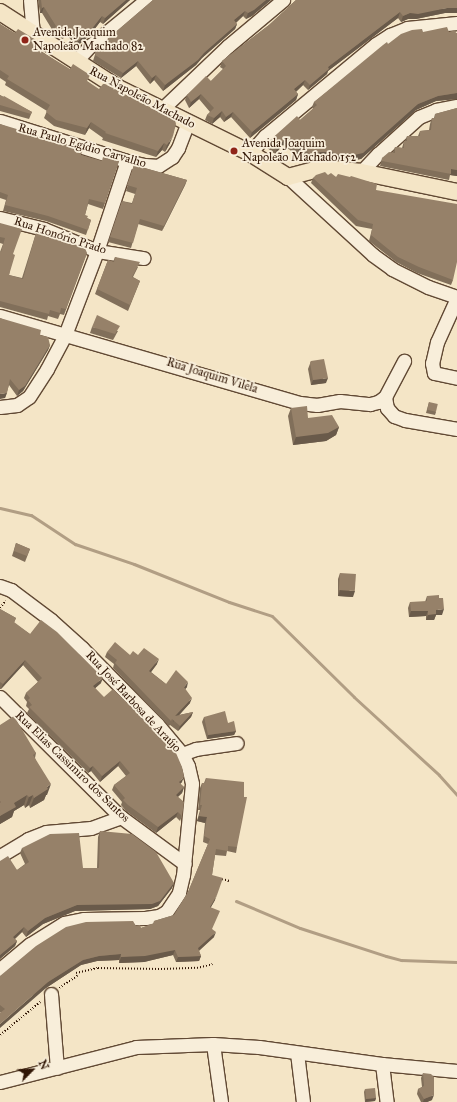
<!DOCTYPE html>
<meta charset="utf-8">
<style>
body{margin:0}
#map{position:relative;width:457px;height:1102px;overflow:hidden;background:#f4e5c6;font-family:"IM FELL Great Primer",serif}
div>[style]{position:absolute}
[style*='--x']{left:calc(var(--x)*1px);top:calc(var(--y)*1px);width:calc(var(--w)*1px);rotate:calc(var(--a)*1deg)}
.stream>*{height:3px;margin:-1.5px;padding:0 1.5px;transform-origin:1.5px;border-radius:1.5px;background:#b19e84}
.path>*{height:1.5px;margin-top:-0.75px;transform-origin:0;background:repeating-linear-gradient(90deg,#301504 0 1px,transparent 0 3px)}
.roads{filter:drop-shadow(1px 0 #614934) drop-shadow(-1px 0 #614934) drop-shadow(0 1px #614934) drop-shadow(0 -1px #614934)}
.minor>*{height:13px;margin:-6.5px;padding:0 6.5px;transform-origin:6.5px;border-radius:6.5px;background:#f8eeda}
.major>*{height:16px;margin:-8px;padding:0 8px;transform-origin:8px;border-radius:8px;background:#f4e5c6}
.wall>*{inset:0;background:#816f5a}
.shaded-wall>*{inset:0;background:#695a4a}
.building>*{inset:0;background:#968169;transform-origin:0 0}
.dots>*{width:11px;height:11px;translate:-50% -50%;box-sizing:border-box;border:2px solid #f8eeda;border-radius:50%}
span{translate:-50% -50%;white-space:nowrap;text-align:center;line-height:1.15;-webkit-text-stroke:3.5px #f8eeda;paint-order:stroke}
.poi-label{font-size:12px;color:#301504}
.left{translate:0 -50%;text-align:left}
.street-label{font-size:12px;color:#301504}
.north{position:absolute;left:12px;top:1050px;width:40px;height:40px;-webkit-text-stroke:3px #f8eeda;paint-order:stroke;rotate:66deg;font-size:11px;font-weight:700;line-height:16px;text-align:center;color:#301504}
.north::after{content:'';display:block;margin:auto;width:14px;height:18px;background:#301504;clip-path:polygon(50% 0,100% 100%,50% 72%,0 100%)}
</style>
<div id="map">
<div class="stream">
<div style="--x:0;--y:508;--w:32;--a:13"></div>
<div style="--x:31;--y:515;--w:53;--a:33.4"></div>
<div style="--x:75;--y:544;--w:62;--a:18.7"></div>
<div style="--x:134;--y:564;--w:102;--a:21.8"></div>
<div style="--x:229;--y:602;--w:45;--a:18"></div>
<div style="--x:272;--y:616;--w:115;--a:44.6"></div>
<div style="--x:354;--y:697;--w:115;--a:42.5"></div>
<div style="--x:439;--y:775;--w:27;--a:48"></div>
<div style="--x:236;--y:901;--w:69;--a:22.9"></div>
<div style="--x:300;--y:928;--w:90;--a:18"></div>
<div style="--x:386;--y:956;--w:16;--a:15"></div>
<div style="--x:401;--y:960;--w:56;--a:2"></div>
</div>
<div class="path">
<div style="--x:0;--y:608;--w:9;--a:-54"></div>
<div style="--x:222;--y:879;--w:8;--a:14"></div>
<div style="--x:59;--y:988;--w:22;--a:-34"></div>
<div style="--x:77;--y:976;--w:3;--a:-108"></div>
<div style="--x:76;--y:973;--w:23;--a:-13"></div>
<div style="--x:98;--y:968;--w:63;--a:0.9"></div>
<div style="--x:161;--y:969;--w:36;--a:-2"></div>
<div style="--x:197;--y:968;--w:16;--a:-14"></div>
<div style="--x:0;--y:1035;--w:52;--a:-39.5"></div>
</div>
<div class="roads">
<div class="minor">
<div style="--x:30;--y:0;--w:35;--a:85"></div>
<div style="--x:75;--y:62;--w:23;--a:-47"></div>
<div style="--x:91;--y:45;--w:71;--a:-39.3"></div>
<div style="--x:162;--y:109;--w:91;--a:-43.7"></div>
<div style="--x:228;--y:46;--w:72;--a:-39.9"></div>
<div style="--x:0;--y:121;--w:133;--a:17.5"></div>
<div style="--x:127;--y:161;--w:18;--a:13"></div>
<div style="--x:145;--y:165;--w:13;--a:4"></div>
<div style="--x:158;--y:166;--w:17;--a:-33"></div>
<div style="--x:172;--y:157;--w:11;--a:-56"></div>
<div style="--x:178;--y:148;--w:28;--a:-69"></div>
<div style="--x:250;--y:153;--w:23;--a:-49"></div>
<div style="--x:265;--y:136;--w:144;--a:-39.7"></div>
<div style="--x:376;--y:44;--w:17;--a:-33"></div>
<div style="--x:390;--y:35;--w:18;--a:-22"></div>
<div style="--x:407;--y:28;--w:50;--a:-5.7"></div>
<div style="--x:361;--y:172;--w:25;--a:-47"></div>
<div style="--x:378;--y:154;--w:55;--a:-42.1"></div>
<div style="--x:419;--y:117;--w:18;--a:-22"></div>
<div style="--x:436;--y:110;--w:21;--a:-11"></div>
<div style="--x:288;--y:177;--w:115;--a:42.5"></div>
<div style="--x:373;--y:255;--w:24;--a:36"></div>
<div style="--x:392;--y:269;--w:40;--a:26.6"></div>
<div style="--x:428;--y:287;--w:31;--a:19"></div>
<div style="--x:0;--y:218;--w:45;--a:14"></div>
<div style="--x:44;--y:229;--w:57;--a:22.5"></div>
<div style="--x:97;--y:251;--w:47;--a:8.7"></div>
<div style="--x:457;--y:298;--w:48;--a:114.4"></div>
<div style="--x:437;--y:342;--w:22;--a:103"></div>
<div style="--x:432;--y:363;--w:10;--a:79"></div>
<div style="--x:434;--y:373;--w:24;--a:12"></div>
<div style="--x:0;--y:316;--w:312;--a:16.2"></div>
<div style="--x:300;--y:403;--w:17;--a:7"></div>
<div style="--x:317;--y:405;--w:23;--a:-10"></div>
<div style="--x:340;--y:401;--w:30;--a:6"></div>
<div style="--x:370;--y:404;--w:8;--a:-14"></div>
<div style="--x:378;--y:402;--w:9;--a:-36"></div>
<div style="--x:385;--y:397;--w:41;--a:-62.2"></div>
<div style="--x:385;--y:397;--w:11;--a:80"></div>
<div style="--x:387;--y:408;--w:11;--a:49"></div>
<div style="--x:394;--y:416;--w:12;--a:20"></div>
<div style="--x:405;--y:420;--w:53;--a:9.8"></div>
<div style="--x:0;--y:407;--w:17;--a:-7"></div>
<div style="--x:17;--y:405;--w:14;--a:-34"></div>
<div style="--x:29;--y:397;--w:33;--a:-57"></div>
<div style="--x:47;--y:369;--w:38;--a:-62"></div>
<div style="--x:65;--y:335;--w:90;--a:-69.1"></div>
<div style="--x:97;--y:251;--w:95;--a:-71.6"></div>
<div style="--x:0;--y:586;--w:12;--a:20"></div>
<div style="--x:11;--y:590;--w:50;--a:36.9"></div>
<div style="--x:51;--y:620;--w:42;--a:42.1"></div>
<div style="--x:82;--y:648;--w:107;--a:45.4"></div>
<div style="--x:157;--y:724;--w:39;--a:50"></div>
<div style="--x:182;--y:754;--w:13;--a:63"></div>
<div style="--x:188;--y:766;--w:18;--a:77"></div>
<div style="--x:192;--y:784;--w:91;--a:95.6"></div>
<div style="--x:183;--y:875;--w:18;--a:103"></div>
<div style="--x:179;--y:893;--w:23;--a:124"></div>
<div style="--x:166;--y:912;--w:8;--a:150"></div>
<div style="--x:159;--y:916;--w:14;--a:172"></div>
<div style="--x:145;--y:918;--w:61;--a:179.1"></div>
<div style="--x:84;--y:919;--w:20;--a:169"></div>
<div style="--x:64;--y:923;--w:40;--a:148"></div>
<div style="--x:30;--y:944;--w:39;--a:140"></div>
<div style="--x:0;--y:697;--w:170;--a:44.8"></div>
<div style="--x:121;--y:817;--w:79;--a:36.3"></div>
<div style="--x:182;--y:754;--w:15;--a:-20"></div>
<div style="--x:196;--y:749;--w:41;--a:-8.3"></div>
<div style="--x:0;--y:856;--w:33;--a:-31"></div>
<div style="--x:28;--y:839;--w:19;--a:-21"></div>
<div style="--x:46;--y:832;--w:45;--a:-5.1"></div>
<div style="--x:91;--y:828;--w:32;--a:-20"></div>
<div style="--x:51;--y:994;--w:74;--a:85.4"></div>
<div style="--x:213;--y:1044;--w:59;--a:82.1"></div>
<div style="--x:297;--y:1053;--w:49;--a:83"></div>
<div style="--x:382;--y:1064;--w:38;--a:83"></div>
<div style="--x:0;--y:1082;--w:140;--a:-14.4"></div>
<div style="--x:136;--y:1047;--w:77;--a:-2.2"></div>
<div style="--x:213;--y:1044;--w:46;--a:3.7"></div>
<div style="--x:259;--y:1047;--w:124;--a:7.9"></div>
<div style="--x:382;--y:1064;--w:75;--a:5.3"></div>
</div>
<div class="major">
<div style="--x:0;--y:12;--w:140;--a:32.8"></div>
<div style="--x:118;--y:88;--w:147;--a:26.2"></div>
<div style="--x:250;--y:153;--w:45;--a:32.3"></div>
<div style="--x:288;--y:177;--w:39;--a:-15"></div>
<div style="--x:317;--y:167;--w:44;--a:6.5"></div>
<div style="--x:361;--y:172;--w:98;--a:11.8"></div>
</div>
</div>
<div class="wall">
<div style="clip-path:polygon(38px 0,130px 0,103px 24px,100px 22px,90px 35px,76px 47px,66px 33px,63px 39px,52px 34px,53px 31px,42px 13px,40px 13px)"></div>
<div style="clip-path:polygon(153px 0,271px 0,252px 16px,246px 19px,243px 16px,236px 23px,237px 24px,235px 29px,202px 58px,196px 65px,163px 91px,154px 80px,150px 84px,136px 66px,121px 78px,93px 61px,97px 48px)"></div>
<div style="clip-path:polygon(296px 0,445px 13px,416px 19px,408px 19px,401px 22px,398px 18px,328px 71px,327px 74px,308px 90px,303px 85px,296px 92px,298px 94px,296px 100px,250px 138px,231px 117px,224px 122px,220px 117px,212px 124px,205px 120px,207px 115px,210px 112px,199px 99px,189px 108px,185px 100px,187px 95px,211px 81px,223px 69px,220px 67px,222px 61px,269px 25px)"></div>
<div style="clip-path:polygon(0 24px,88px 82px,170px 143px,165px 152px,162px 150px,156px 157px,102px 140px,103px 138px,89px 128px,85px 135px,54px 126px,44px 118px,47px 111px,5px 85px,6px 82px,0 78px)"></div>
<div style="clip-path:polygon(423px 32px,457px 33px,457px 99px,436px 101px,416px 110px,361px 159px,348px 161px,333px 159px,331px 157px,318px 158px,309px 161px,301px 152px,297px 155px,283px 145px,275px 154px,266px 147px,268px 142px,300px 120px,313px 109px,312px 107px,314px 102px,388px 44px)"></div>
<div style="clip-path:polygon(0 95px,32px 112px,29px 119px,0 111px)"></div>
<div style="clip-path:polygon(457px 108px,457px 176px,450px 175px,449px 180px,380px 166px,382px 158px,393px 152px,395px 147px,402px 148px,404px 141px,405px 141px,407px 136px,418px 136px,420px 131px,429px 130px,430px 124px,432px 118px,434px 118px,435px 114px)"></div>
<div style="clip-path:polygon(0 124px,81px 155px,102px 161px,119px 161px,103px 209px,88px 204px,85px 215px,87px 218px,91px 220px,86px 235px,46px 221px,3px 211px,6px 200px,0 198px)"></div>
<div style="clip-path:polygon(134px 165px,187px 180px,185px 185px,162px 231px,138px 224px,131px 248px,108px 242px,122px 201px,132px 203px,135px 194px,126px 191px)"></div>
<div style="clip-path:polygon(328px 175px,336px 177px,376px 190px,453px 280px,451px 285px,417px 273px,396px 262px,369px 241px,372px 229px,356px 226px,311px 183px,313px 178px)"></div>
<div style="clip-path:polygon(0 223px,13px 254px,9px 275px,22px 278px,36px 233px,87px 253px,64px 315px,60px 314px,58px 319px,48px 316px,47px 320px,0 307px,0 252px,3px 244px,0 243px)"></div>
<div style="clip-path:polygon(115px 257px,138px 267px,133px 277px,140px 281px,128px 311px,95px 294px,108px 260px,113px 262px)"></div>
<div style="clip-path:polygon(0 318px,40px 335px,50px 345px,48px 350px,23px 391px,17px 396px,9px 385px,5px 398px)"></div>
<div style="clip-path:polygon(92px 327px,118px 331px,113px 340px,90px 333px)"></div>
<div style="clip-path:polygon(311px 361px,326px 383px,311px 385px,308px 369px)"></div>
<div style="clip-path:polygon(429px 402px,436px 412px,435px 415px,426px 413px)"></div>
<div style="clip-path:polygon(291px 408px,308px 418px,339px 427px,336px 435px,326px 441px,293px 445px,288px 416px)"></div>
<div style="clip-path:polygon(16px 543px,30px 549px,25px 562px,12px 556px)"></div>
<div style="clip-path:polygon(340px 573px,353px 597px,338px 596px,338px 579px)"></div>
<div style="clip-path:polygon(427px 596px,442px 615px,436px 615px,434px 620px,426px 620px,426px 616px,409px 617px,408px 608px,410px 602px,425px 602px)"></div>
<div style="clip-path:polygon(0 609px,16px 618px,14px 623px,101px 683px,95px 688px,182px 782px,180px 784px,184px 787px,182px 793px,178px 797px,182px 816px,180px 821px,176px 817px,156px 833px,126px 811px,121px 805px,122px 802px,112px 790px,114px 785px,126px 776px,118px 766px,100px 782px,91px 771px,88px 773px,27px 713px,29px 709px,26px 706px,27px 702px,24px 698px,26px 693px,38px 682px,23px 665px,1px 689px,0 689px)"></div>
<div style="clip-path:polygon(107px 652px,130px 655px,138px 655px,157px 664px,151px 672px,166px 684px,187px 687px,185px 689px,190px 703px,179px 715px,193px 712px,191px 717px,178px 731px,170px 725px,169px 726px,113px 668px,114px 664px,105px 657px)"></div>
<div style="clip-path:polygon(204px 717px,228px 723px,236px 731px,234px 735px,207px 739px,202px 722px)"></div>
<div style="clip-path:polygon(0 725px,36px 753px,35px 758px,47px 795px,46px 795px,44px 800px,30px 808px,29px 805px,25px 808px,24px 805px,14px 811px,12px 817px,0 824px)"></div>
<div style="clip-path:polygon(206px 778px,237px 847px,236px 853px,227px 851px,226px 856px,215px 855px,212px 875px,215px 900px,211px 907px,212px 929px,214px 937px,199px 951px,201px 956px,199px 961px,176px 962px,173px 955px,144px 962px,119px 963px,119px 960px,97px 961px,81px 965px,46px 988px,1px 1013px,0 1012px,0 976px,136px 926px,141px 928px,153px 924px,154px 921px,174px 915px,188px 892px,208px 844px,203px 842px,205px 823px,197px 821px,200px 810px,198px 810px,200px 788px,202px 783px,204px 783px)"></div>
<div style="clip-path:polygon(100px 831px,174px 883px,172px 888px,158px 906px,150px 909px,75px 911px,43px 924px,26px 937px,22px 932px,15px 939px,17px 941px,15px 946px,0 959px,0 861px,17px 870px,25px 864px,20px 853px,22px 848px,83px 868px,97px 868px,98px 837px)"></div>
<div style="clip-path:polygon(423px 1073px,432px 1100px,427px 1102px,421px 1102px,417px 1094px,418px 1089px,422px 1087px,421px 1078px)"></div>
<div style="clip-path:polygon(365px 1089px,376px 1098px,375px 1101px,365px 1102px,364px 1092px)"></div>
</div>
<div class="shaded-wall">
<div style="clip-path:polygon(126px 0,130px 0,103px 24px,105px 18px)"></div>
<div style="clip-path:polygon(266px 0,271px 0,252px 16px,246px 19px,248px 13px)"></div>
<div style="clip-path:polygon(44px 7px,42px 13px,40px 13px,42px 8px)"></div>
<div style="clip-path:polygon(447px 8px,457px 8px,457px 13px,445px 13px,416px 19px,408px 19px,401px 22px,403px 16px,410px 13px)"></div>
<div style="clip-path:polygon(245px 11px,243px 16px,232px 26px,234px 20px)"></div>
<div style="clip-path:polygon(400px 12px,398px 18px,328px 71px,327px 74px,308px 90px,310px 85px,328px 67px)"></div>
<div style="clip-path:polygon(102px 16px,100px 22px,90px 35px,76px 47px,78px 41px)"></div>
<div style="clip-path:polygon(237px 24px,235px 29px,202px 58px,196px 65px,163px 91px,165px 85px)"></div>
<div style="clip-path:polygon(138px 61px,136px 66px,121px 78px,123px 73px)"></div>
<div style="clip-path:polygon(156px 75px,154px 80px,150px 84px,152px 78px)"></div>
<div style="clip-path:polygon(305px 80px,303px 85px,292px 95px,294px 89px)"></div>
<div style="clip-path:polygon(457px 93px,457px 99px,436px 101px,416px 110px,361px 159px,348px 161px,333px 159px,334px 154px,418px 104px,438px 96px)"></div>
<div style="clip-path:polygon(201px 94px,199px 99px,189px 108px,191px 102px)"></div>
<div style="clip-path:polygon(298px 94px,296px 100px,250px 138px,252px 132px)"></div>
<div style="clip-path:polygon(222px 111px,220px 117px,212px 124px,214px 118px)"></div>
<div style="clip-path:polygon(233px 112px,231px 117px,224px 122px,226px 117px)"></div>
<div style="clip-path:polygon(91px 122px,89px 128px,85px 135px,87px 128px)"></div>
<div style="clip-path:polygon(173px 136px,170px 143px,165px 152px,167px 145px)"></div>
<div style="clip-path:polygon(285px 139px,283px 145px,275px 154px,277px 148px)"></div>
<div style="clip-path:polygon(164px 143px,162px 150px,156px 157px,158px 151px)"></div>
<div style="clip-path:polygon(303px 146px,301px 152px,297px 155px,299px 149px)"></div>
<div style="clip-path:polygon(320px 152px,333px 152px,331px 157px,318px 158px,309px 161px,311px 156px)"></div>
<div style="clip-path:polygon(451px 169px,457px 170px,457px 176px,450px 175px)"></div>
<div style="clip-path:polygon(187px 180px,185px 185px,162px 231px,164px 226px)"></div>
<div style="clip-path:polygon(50px 345px,48px 350px,23px 391px,17px 396px,19px 390px)"></div>
<div style="clip-path:polygon(328px 378px,326px 383px,311px 385px,313px 380px)"></div>
<div style="clip-path:polygon(7px 393px,5px 398px,0 399px,0 394px)"></div>
<div style="clip-path:polygon(339px 427px,336px 435px,326px 441px,293px 445px,296px 437px)"></div>
<div style="clip-path:polygon(340px 590px,355px 591px,353px 597px,338px 596px)"></div>
<div style="clip-path:polygon(444px 609px,442px 615px,436px 615px,434px 620px,426px 620px,428px 615px,436px 610px)"></div>
<div style="clip-path:polygon(411px 611px,428px 611px,426px 616px,409px 617px)"></div>
<div style="clip-path:polygon(159px 659px,157px 664px,148px 676px,149px 671px)"></div>
<div style="clip-path:polygon(25px 660px,23px 665px,1px 689px,3px 684px)"></div>
<div style="clip-path:polygon(103px 678px,101px 683px,91px 692px,93px 686px)"></div>
<div style="clip-path:polygon(188px 682px,187px 687px,182px 693px,184px 687px)"></div>
<div style="clip-path:polygon(192px 698px,190px 703px,173px 722px,175px 716px)"></div>
<div style="clip-path:polygon(193px 712px,191px 717px,178px 731px,180px 726px)"></div>
<div style="clip-path:polygon(236px 731px,234px 735px,207px 739px,208px 735px)"></div>
<div style="clip-path:polygon(120px 761px,118px 766px,100px 782px,102px 776px)"></div>
<div style="clip-path:polygon(93px 766px,91px 771px,88px 773px,90px 768px)"></div>
<div style="clip-path:polygon(184px 777px,182px 782px,177px 787px,179px 782px)"></div>
<div style="clip-path:polygon(51px 784px,47px 795px,46px 795px,44px 800px,30px 808px,34px 798px,47px 787px)"></div>
<div style="clip-path:polygon(184px 787px,182px 793px,174px 800px,176px 795px)"></div>
<div style="clip-path:polygon(27px 795px,24px 805px,14px 811px,12px 817px,0 824px,0 816px,14px 803px)"></div>
<div style="clip-path:polygon(33px 795px,29px 805px,25px 808px,29px 797px)"></div>
<div style="clip-path:polygon(178px 812px,176px 817px,156px 833px,158px 827px)"></div>
<div style="clip-path:polygon(199px 816px,207px 817px,205px 823px,197px 821px)"></div>
<div style="clip-path:polygon(174px 883px,172px 888px,158px 906px,150px 909px,75px 911px,43px 924px,26px 937px,28px 931px,45px 918px,77px 905px)"></div>
<div style="clip-path:polygon(217px 895px,215px 900px,208px 912px,210px 907px)"></div>
<div style="clip-path:polygon(24px 927px,22px 932px,11px 942px,13px 937px)"></div>
<div style="clip-path:polygon(216px 932px,214px 937px,196px 953px,198px 948px)"></div>
<div style="clip-path:polygon(17px 941px,15px 946px,0 959px,0 955px)"></div>
<div style="clip-path:polygon(175px 950px,173px 955px,144px 962px,119px 963px,121px 957px)"></div>
<div style="clip-path:polygon(121px 954px,119px 960px,97px 961px,81px 965px,46px 988px,0 1028px,0 1024px,48px 982px,83px 960px,99px 956px)"></div>
<div style="clip-path:polygon(201px 956px,199px 961px,176px 962px,178px 957px)"></div>
<div style="clip-path:polygon(434px 1095px,432px 1100px,427px 1102px,423px 1102px,424px 1099px)"></div>
<div style="clip-path:polygon(376px 1098px,375px 1101px,365px 1102px,366px 1099px)"></div>
</div>
<div class="building">
<div style="clip-path:polygon(41px 0,126px 0,105px 18px,102px 16px,91px 30px,78px 41px,68px 28px,65px 34px,54px 29px,56px 26px,44px 7px,42px 8px)"></div>
<div style="clip-path:polygon(153px 0,266px 0,254px 10px,248px 13px,245px 11px,234px 20px,237px 24px,204px 53px,198px 60px,165px 85px,156px 75px,152px 78px,138px 61px,123px 73px,95px 55px,97px 48px)"></div>
<div style="clip-path:polygon(296px 0,457px 0,457px 8px,447px 8px,418px 14px,410px 13px,403px 16px,400px 12px,328px 67px,329px 69px,310px 85px,305px 80px,294px 89px,298px 94px,252px 132px,233px 112px,226px 117px,222px 111px,214px 118px,207px 115px,214px 108px,201px 94px,191px 102px,187px 95px,206px 76px,211px 81px,226px 66px,222px 61px,269px 25px)"></div>
<div style="clip-path:polygon(0 24px,15px 33px,18px 29px,41px 43px,37px 49px,70px 69px,73px 64px,90px 75px,87px 81px,99px 89px,103px 84px,105px 84px,175px 120px,176px 124px,173px 136px,167px 145px,164px 143px,158px 151px,105px 133px,106px 132px,91px 122px,87px 128px,56px 120px,46px 112px,50px 105px,7px 79px,9px 76px,0 70px)"></div>
<div style="clip-path:polygon(447px 27px,449px 32px,455px 30px,456px 33px,457px 33px,457px 93px,438px 96px,418px 104px,363px 153px,350px 156px,334px 154px,333px 152px,320px 152px,311px 156px,303px 146px,299px 149px,285px 139px,277px 148px,268px 142px,297px 116px,300px 120px,317px 105px,314px 102px,383px 45px,387px 42px,388px 44px,401px 34px,412px 30px,422px 29px,423px 32px)"></div>
<div style="clip-path:polygon(0 95px,3px 97px,4px 96px,32px 112px,31px 114px,0 105px)"></div>
<div style="clip-path:polygon(457px 108px,457px 170px,451px 169px,451px 174px,382px 161px,382px 158px,389px 152px,395px 153px,395px 147px,404px 148px,404px 141px,407px 141px,407px 136px,420px 136px,420px 131px,431px 130px,432px 118px,435px 118px,435px 114px)"></div>
<div style="clip-path:polygon(0 124px,83px 149px,81px 155px,102px 161px,103px 157px,119px 161px,105px 203px,89px 199px,85px 215px,88px 216px,87px 218px,91px 220px,88px 230px,48px 216px,5px 205px,8px 195px,0 192px)"></div>
<div style="clip-path:polygon(134px 165px,187px 180px,164px 226px,140px 219px,133px 243px,110px 237px,122px 201px,132px 204px,137px 188px,127px 185px)"></div>
<div style="clip-path:polygon(325px 172px,328px 175px,331px 173px,336px 177px,338px 174px,350px 177px,351px 176px,377px 184px,376px 190px,457px 204px,457px 262px,453px 280px,419px 267px,398px 257px,371px 235px,373px 224px,358px 220px,313px 178px,316px 175px)"></div>
<div style="clip-path:polygon(0 223px,22px 229px,13px 254px,15px 255px,9px 275px,23px 279px,36px 233px,77px 245px,85px 248px,87px 253px,66px 309px,61px 308px,60px 313px,50px 310px,49px 314px,0 301px,0 252px,1px 252px,5px 238px,0 237px)"></div>
<div style="clip-path:polygon(115px 257px,140px 262px,132px 277px,140px 281px,130px 305px,97px 289px,108px 260px,114px 262px)"></div>
<div style="clip-path:polygon(97px 315px,120px 326px,115px 334px,92px 327px)"></div>
<div style="clip-path:polygon(0 318px,41px 330px,40px 335px,48px 337px,50px 345px,25px 386px,19px 390px,10px 379px,7px 393px,0 394px)"></div>
<div style="clip-path:polygon(324px 359px,328px 378px,313px 380px,310px 363px,311px 361px)"></div>
<div style="left:429px;top:402px;width:9px;height:8px;rotate:13deg"></div>
<div style="clip-path:polygon(307px 406px,308px 418px,332px 415px,339px 427px,328px 433px,296px 437px,291px 408px)"></div>
<div style="clip-path:polygon(16px 543px,30px 549px,27px 556px,14px 551px)"></div>
<div style="left:340px;top:573px;width:16px;height:17px;rotate:4deg"></div>
<div style="clip-path:polygon(439px 595px,439px 598px,443px 598px,444px 609px,436px 610px,436px 614px,428px 615px,428px 611px,411px 611px,410px 602px,427px 601px,427px 596px)"></div>
<div style="clip-path:polygon(0 609px,16px 618px,14px 622px,30px 634px,41px 620px,57px 632px,103px 678px,93px 686px,104px 697px,113px 689px,176px 753px,182px 767px,184px 777px,179px 782px,184px 787px,176px 795px,184px 802px,182px 816px,178px 812px,158px 827px,128px 805px,123px 800px,125px 798px,114px 785px,130px 773px,120px 761px,102px 776px,93px 766px,90px 768px,29px 707px,32px 705px,28px 700px,30px 698px,26px 693px,42px 678px,25px 660px,3px 684px,0 682px)"></div>
<div style="clip-path:polygon(115px 642px,130px 655px,133px 651px,138px 655px,144px 648px,159px 659px,149px 671px,166px 684px,176px 670px,188px 682px,184px 687px,192px 698px,175px 716px,193px 712px,180px 726px,172px 719px,171px 721px,115px 663px,117px 660px,107px 652px)"></div>
<div style="clip-path:polygon(225px 711px,228px 723px,234px 721px,236px 731px,208px 735px,204px 717px)"></div>
<div style="clip-path:polygon(14px 716px,36px 753px,33px 755px,51px 784px,47px 787px,48px 789px,34px 798px,33px 795px,29px 797px,27px 795px,14px 803px,16px 807px,0 816px,0 803px,1px 802px,0 801px,0 725px)"></div>
<div style="clip-path:polygon(206px 778px,244px 782px,244px 797px,247px 797px,237px 847px,228px 846px,228px 851px,216px 849px,212px 875px,223px 878px,217px 895px,210px 907px,220px 911px,212px 929px,216px 932px,198px 948px,201px 956px,178px 957px,175px 950px,145px 956px,121px 957px,121px 954px,99px 956px,83px 960px,48px 982px,0 1024px,0 1013px,5px 1009px,0 1005px,0 976px,36px 946px,66px 927px,86px 922px,133px 921px,136px 926px,140px 925px,141px 928px,154px 923px,154px 921px,174px 915px,188px 892px,210px 839px,204px 836px,207px 817px,199px 816px,202px 805px,200px 805px,202px 783px,205px 783px)"></div>
<div style="clip-path:polygon(100px 831px,132px 834px,156px 852px,174px 883px,160px 901px,152px 904px,77px 905px,45px 918px,28px 931px,24px 927px,13px 937px,17px 941px,0 955px,0 861px,8px 856px,17px 870px,29px 862px,22px 848px,50px 834px,79px 833px,83px 868px,99px 868px)"></div>
<div style="clip-path:polygon(423px 1073px,431px 1074px,434px 1077px,434px 1095px,424px 1099px,418px 1089px,424px 1086px)"></div>
<div style="left:375px;top:1088px;width:10px;height:10px;rotate:84deg"></div>
</div>
<div class="dots">
<div style="left:25px;top:40px;background:#8f2418"></div>
<div style="left:234px;top:151px;background:#8f2418"></div>
</div>
<div class="poi-label">
<span class="left" style="left:33px;top:40px">Avenida Joaquim<br>Napoleão Machado 82</span>
<span class="left" style="left:242px;top:151px">Avenida Joaquim<br>Napoleão Machado 152</span>
</div>
<div class="street-label">
<span style="left:142px;top:98px;rotate:28deg">Rua Napoleão Machado</span>
<span style="left:82px;top:146px;rotate:16deg">Rua Paulo Egídio Carvalho</span>
<span style="left:60px;top:236px;rotate:18deg">Rua Honório Prado</span>
<span style="left:212px;top:376px;rotate:17deg">Rua Joaquim Vilela</span>
<span style="left:133px;top:702px;rotate:47deg">Rua José Barbosa de Araújo</span>
<span style="left:72px;top:767px;rotate:44deg">Rua Elias Cassimiro dos Santos</span>
</div>
<div class="north">N</div>
</div>
